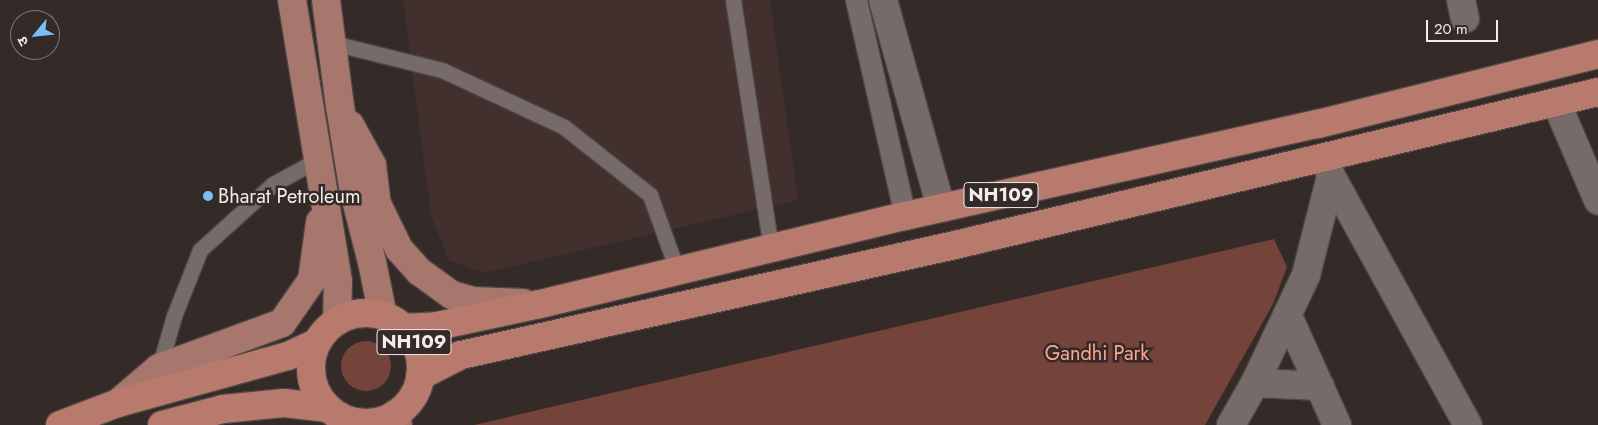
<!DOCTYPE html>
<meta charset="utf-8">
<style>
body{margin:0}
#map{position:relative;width:1598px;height:425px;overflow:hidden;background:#342a28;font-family:Jost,"Noto Sans Devanagari",sans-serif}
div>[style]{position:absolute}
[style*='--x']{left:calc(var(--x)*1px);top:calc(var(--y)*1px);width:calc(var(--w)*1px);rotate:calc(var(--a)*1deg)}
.built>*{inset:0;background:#41302d}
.green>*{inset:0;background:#74433a}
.round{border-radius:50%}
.roads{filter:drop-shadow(1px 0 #4f4745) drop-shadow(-1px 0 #4f4745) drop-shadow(0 1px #4f4745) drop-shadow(0 -1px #4f4745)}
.service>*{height:15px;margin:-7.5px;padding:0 7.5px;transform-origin:7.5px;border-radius:7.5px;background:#766b68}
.pedestrian>*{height:21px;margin:-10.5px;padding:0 10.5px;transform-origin:10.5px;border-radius:10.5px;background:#766b68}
.minor>*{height:28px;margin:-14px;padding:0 14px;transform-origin:14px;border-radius:14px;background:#766b68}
.tertiary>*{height:28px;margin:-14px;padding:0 14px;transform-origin:14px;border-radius:14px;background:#766b68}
.primary>*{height:28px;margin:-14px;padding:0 14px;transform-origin:14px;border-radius:14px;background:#a7766c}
.trunk>*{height:28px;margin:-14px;padding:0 14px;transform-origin:14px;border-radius:14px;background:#b77a6d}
.trunk>.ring{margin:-14px;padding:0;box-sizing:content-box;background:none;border:28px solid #b77a6d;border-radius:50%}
.dots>*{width:14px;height:14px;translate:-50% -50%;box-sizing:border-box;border:2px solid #342a28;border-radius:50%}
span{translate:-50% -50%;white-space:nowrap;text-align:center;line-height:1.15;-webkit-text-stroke:5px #342a28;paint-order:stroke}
.shield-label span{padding:1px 4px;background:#342a28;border:1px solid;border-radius:4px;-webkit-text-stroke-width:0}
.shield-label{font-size:19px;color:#f3eceb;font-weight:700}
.poi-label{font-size:20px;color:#f3eceb}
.left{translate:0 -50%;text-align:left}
.park-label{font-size:20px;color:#ffa491}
.north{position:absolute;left:10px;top:10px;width:50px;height:50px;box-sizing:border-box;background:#342a28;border:1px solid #807876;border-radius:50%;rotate:242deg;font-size:14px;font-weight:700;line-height:20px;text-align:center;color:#f3eceb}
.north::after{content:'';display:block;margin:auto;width:18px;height:22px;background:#76c0f7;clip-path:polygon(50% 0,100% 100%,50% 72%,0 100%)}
.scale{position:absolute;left:1426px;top:20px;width:72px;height:22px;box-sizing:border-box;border:2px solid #f3eceb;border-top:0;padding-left:6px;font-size:15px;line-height:18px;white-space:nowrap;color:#f3eceb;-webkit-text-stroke:4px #342a28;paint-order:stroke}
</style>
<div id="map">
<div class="built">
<div style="clip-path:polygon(403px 0,770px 0,798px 200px,484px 273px,448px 260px,431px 215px)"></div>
</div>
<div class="green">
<div style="clip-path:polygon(1274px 239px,1287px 267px,1273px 304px,1205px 425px,474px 425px)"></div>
<div class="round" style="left:341px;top:341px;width:50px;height:50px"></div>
</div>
<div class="roads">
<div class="service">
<div style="--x:733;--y:0;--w:252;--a:81.3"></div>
<div style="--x:333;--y:43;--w:112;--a:13.9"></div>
<div style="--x:442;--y:70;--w:135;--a:25"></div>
<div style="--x:564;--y:127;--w:110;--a:38.3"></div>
<div style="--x:650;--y:195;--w:80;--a:70.2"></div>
<div style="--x:159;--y:368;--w:54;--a:-73.9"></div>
<div style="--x:174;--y:316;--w:71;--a:-68.5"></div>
<div style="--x:200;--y:250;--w:98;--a:-42.1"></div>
<div style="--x:273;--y:184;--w:52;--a:-28.5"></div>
</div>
<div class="pedestrian">
<div style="--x:856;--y:0;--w:221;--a:77.2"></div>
</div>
<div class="minor">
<div style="--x:883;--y:0;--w:216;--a:74.4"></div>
<div style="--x:1461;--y:0;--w:19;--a:78"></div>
<div style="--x:1556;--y:102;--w:107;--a:66.8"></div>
<div style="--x:1331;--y:176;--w:284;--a:61.2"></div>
</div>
<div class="tertiary">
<div style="--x:1288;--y:316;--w:120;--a:65.8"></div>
<div style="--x:1255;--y:383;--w:65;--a:2.6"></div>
<div style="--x:1231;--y:425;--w:48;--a:-60.3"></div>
<div style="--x:1255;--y:383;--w:119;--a:-64.7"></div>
<div style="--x:1306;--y:275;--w:102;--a:-75.8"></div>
<div style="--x:1331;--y:176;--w:20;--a:-110"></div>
</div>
<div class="primary">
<div style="--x:292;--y:0;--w:285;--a:80.7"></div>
<div style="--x:338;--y:281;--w:40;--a:91.4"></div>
<div style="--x:326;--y:0;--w:107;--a:82.5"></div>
<div style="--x:340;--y:106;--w:87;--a:80.8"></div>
<div style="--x:354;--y:192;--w:72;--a:75.6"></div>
<div style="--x:372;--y:262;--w:55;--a:78.5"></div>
<div style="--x:350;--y:125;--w:46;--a:61.2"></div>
<div style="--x:372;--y:165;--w:39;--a:83"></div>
<div style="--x:377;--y:204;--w:50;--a:63.9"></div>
<div style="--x:399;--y:249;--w:31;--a:48"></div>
<div style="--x:420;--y:272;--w:39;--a:36"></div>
<div style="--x:452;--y:295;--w:22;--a:16"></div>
<div style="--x:473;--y:301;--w:50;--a:2.3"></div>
<div style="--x:118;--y:403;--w:54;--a:-40.5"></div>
<div style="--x:159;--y:368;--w:131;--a:-20.1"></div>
<div style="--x:282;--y:323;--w:52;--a:-55.1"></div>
<div style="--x:312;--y:280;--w:59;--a:-82.1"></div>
<div style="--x:395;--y:414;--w:11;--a:75"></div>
<div style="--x:360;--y:423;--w:2;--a:63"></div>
</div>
<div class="trunk">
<div class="ring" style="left:311px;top:313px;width:82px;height:82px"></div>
<div style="--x:403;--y:328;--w:34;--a:-3"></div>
<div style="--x:437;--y:326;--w:105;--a:-12.1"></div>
<div style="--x:540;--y:304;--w:375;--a:-13.6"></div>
<div style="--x:905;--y:216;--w:423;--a:-12.6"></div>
<div style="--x:1318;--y:124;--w:289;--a:-14"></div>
<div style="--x:420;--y:376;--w:46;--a:-27.1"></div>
<div style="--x:461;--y:355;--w:506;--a:-12.55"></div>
<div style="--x:955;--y:245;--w:661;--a:-13.38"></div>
<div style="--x:60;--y:425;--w:62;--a:-20.8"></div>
<div style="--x:118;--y:403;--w:176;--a:-15.5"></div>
<div style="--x:288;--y:356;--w:31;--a:-25"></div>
<div style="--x:162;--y:425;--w:63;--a:-14.7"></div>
<div style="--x:223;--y:409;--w:61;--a:-5.6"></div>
<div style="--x:284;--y:403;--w:44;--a:6.5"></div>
</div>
</div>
<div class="dots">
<div style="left:208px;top:196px;background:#76c0f7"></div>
</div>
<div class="shield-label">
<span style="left:1001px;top:195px">NH109</span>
<span style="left:414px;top:342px">NH109</span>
</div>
<div class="poi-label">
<span class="left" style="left:218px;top:196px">Bharat Petroleum</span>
</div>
<div class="park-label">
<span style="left:1097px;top:353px">Gandhi Park</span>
</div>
<div class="north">उ</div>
<div class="scale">20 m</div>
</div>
